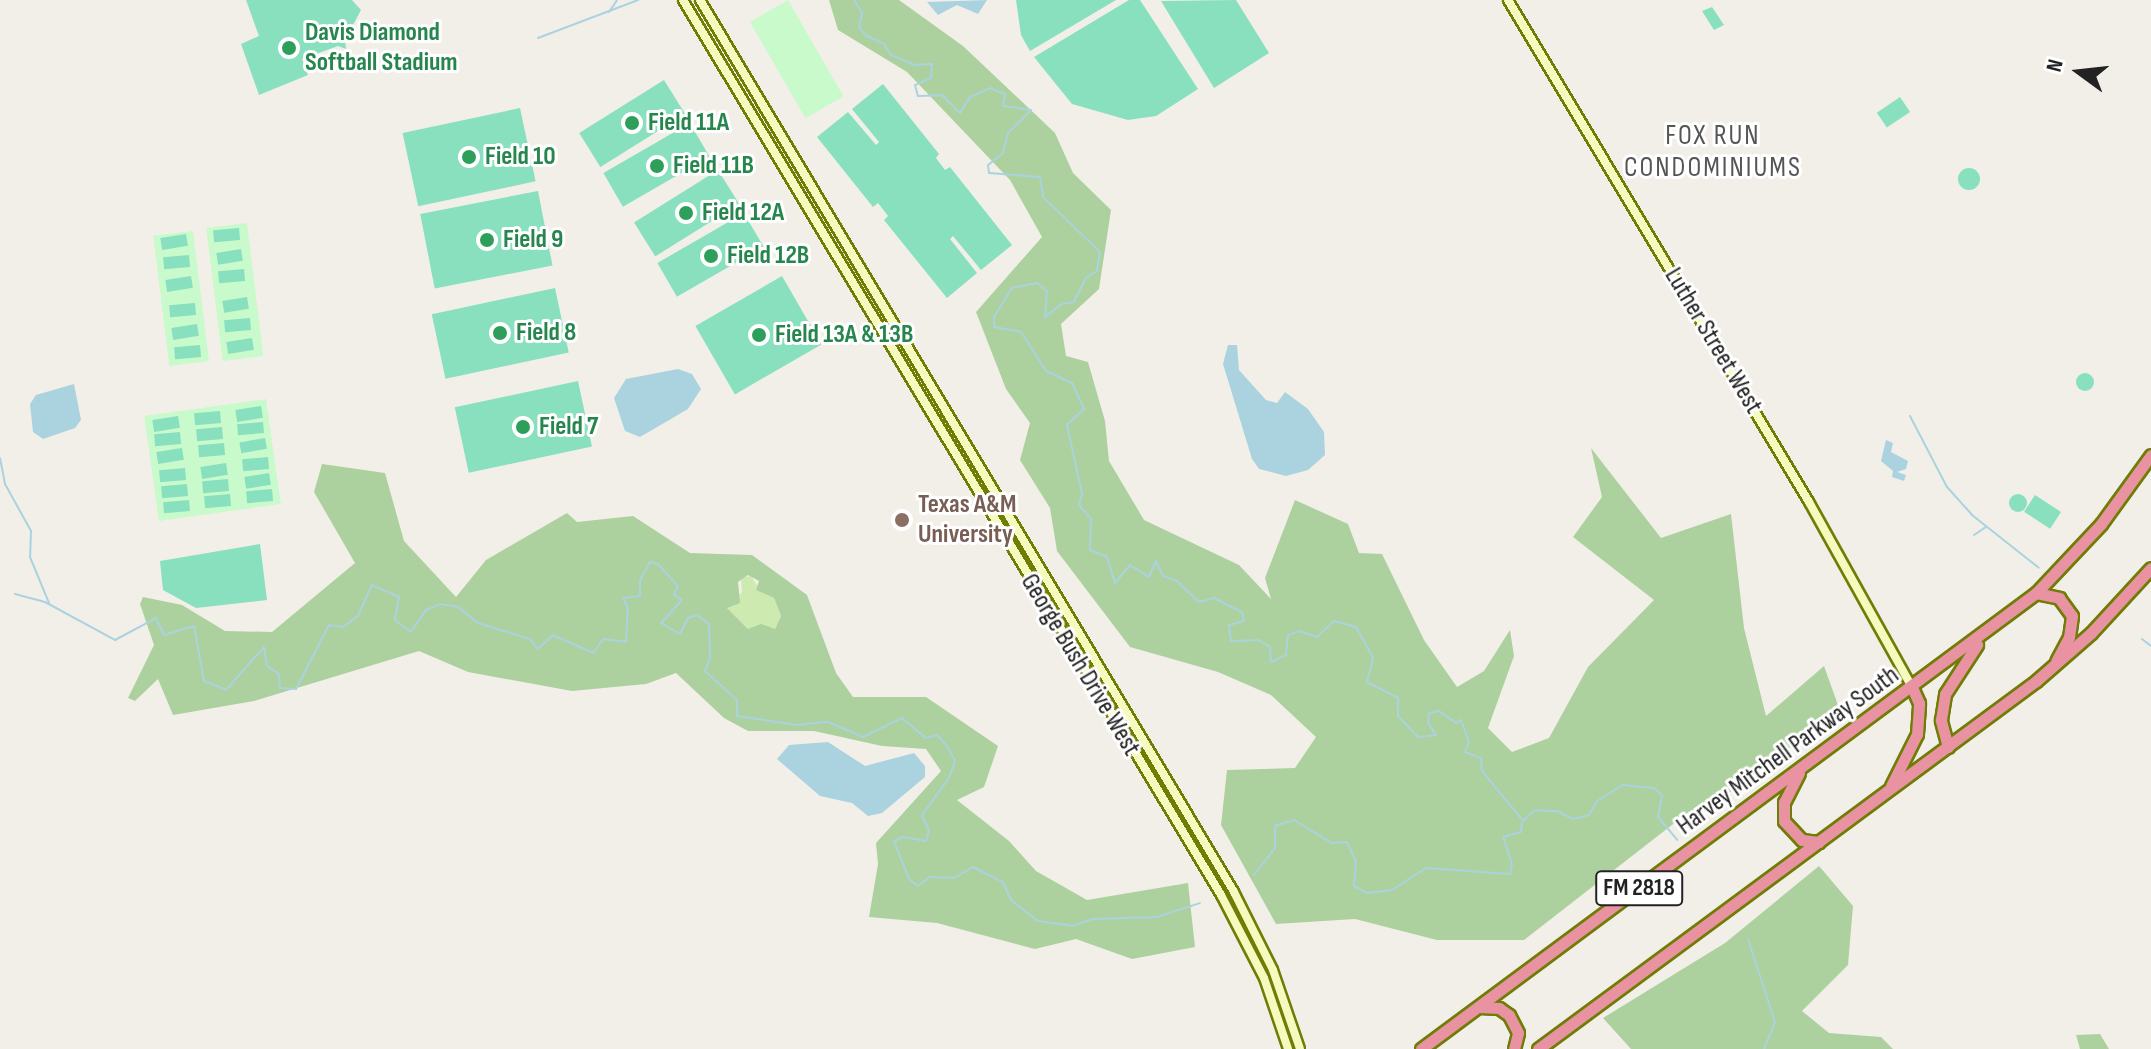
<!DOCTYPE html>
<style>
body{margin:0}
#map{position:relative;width:2151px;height:1049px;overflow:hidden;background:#f2efe9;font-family:"Sofia Sans Condensed",sans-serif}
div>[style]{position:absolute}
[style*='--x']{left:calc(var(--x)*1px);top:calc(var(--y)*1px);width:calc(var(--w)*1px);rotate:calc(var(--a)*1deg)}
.grass>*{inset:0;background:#cdebb0}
.forest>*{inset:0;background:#add19e}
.park>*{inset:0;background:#c8facc;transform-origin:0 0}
.pitch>*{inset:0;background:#88e0be;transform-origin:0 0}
.round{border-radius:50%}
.water>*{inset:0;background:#aad3df}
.stream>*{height:2px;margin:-1px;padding:0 1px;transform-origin:1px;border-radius:1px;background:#aad3df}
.roads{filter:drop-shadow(2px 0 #707d05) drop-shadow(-2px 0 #707d05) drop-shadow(0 2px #707d05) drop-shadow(0 -2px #707d05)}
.secondary>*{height:8px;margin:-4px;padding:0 4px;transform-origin:4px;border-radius:4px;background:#f7fabf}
.highway>*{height:11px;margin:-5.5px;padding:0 5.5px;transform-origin:5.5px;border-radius:5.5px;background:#e892a2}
.dots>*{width:22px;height:22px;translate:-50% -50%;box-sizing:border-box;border:4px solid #fff;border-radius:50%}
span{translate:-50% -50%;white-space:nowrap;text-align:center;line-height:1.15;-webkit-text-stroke:6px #fff;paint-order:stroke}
.shield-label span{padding:2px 6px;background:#fff;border:2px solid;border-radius:6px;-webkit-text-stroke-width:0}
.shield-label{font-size:24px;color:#222;font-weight:700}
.leisure-label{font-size:26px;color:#27864d;font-weight:700}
.left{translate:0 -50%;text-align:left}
.street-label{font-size:26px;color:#222}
.education-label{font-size:26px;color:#785e54;font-weight:700}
.neighbourhood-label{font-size:28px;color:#555;letter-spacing:2px}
.north{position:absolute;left:2039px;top:32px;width:80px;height:80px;-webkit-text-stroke:6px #fff;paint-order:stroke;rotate:285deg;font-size:22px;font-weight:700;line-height:32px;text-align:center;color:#222}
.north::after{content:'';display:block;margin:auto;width:28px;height:36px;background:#222;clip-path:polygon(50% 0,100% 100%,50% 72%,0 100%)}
</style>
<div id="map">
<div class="grass">
<div style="clip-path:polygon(751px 576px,762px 593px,774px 598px,781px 616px,775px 629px,748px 629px,727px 608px,742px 592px,741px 578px)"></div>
</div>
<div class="forest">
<div style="clip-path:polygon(829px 0,899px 0,963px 46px,1055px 133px,1073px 173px,1111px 210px,1099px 289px,1061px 324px,1066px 356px,1088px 362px,1105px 421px,1109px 461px,1144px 520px,1239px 565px,1271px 599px,1265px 578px,1295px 500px,1348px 524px,1359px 553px,1382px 554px,1424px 640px,1457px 687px,1484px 671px,1510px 630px,1514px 656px,1488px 728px,1512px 752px,1549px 738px,1588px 667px,1654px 600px,1573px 537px,1602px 497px,1591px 448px,1661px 538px,1731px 514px,1744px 628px,1766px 716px,1824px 666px,1838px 705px,1753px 781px,1686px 814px,1524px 940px,1437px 940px,1355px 919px,1276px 924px,1221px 825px,1227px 770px,1295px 768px,1316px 737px,1271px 695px,1218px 672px,1130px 647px,1057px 551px,1050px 508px,1020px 460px,1030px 423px,1006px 389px,976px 312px,1042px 237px,1010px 180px,907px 72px,838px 30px)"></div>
<div style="clip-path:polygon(evenodd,322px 464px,385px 473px,404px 541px,456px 597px,486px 560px,567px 513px,577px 522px,633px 516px,690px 553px,752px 555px,807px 595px,836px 673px,853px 697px,926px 697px,998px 746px,984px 787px,957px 800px,1009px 841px,1036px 871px,1087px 900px,1188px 883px,1195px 947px,1132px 959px,1076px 939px,1035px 949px,937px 923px,869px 917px,878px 864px,876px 843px,941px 771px,926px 749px,882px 746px,814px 731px,748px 731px,724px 718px,676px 673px,646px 684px,572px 691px,468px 672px,419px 651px,254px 701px,173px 715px,158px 679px,135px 701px,128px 698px,154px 645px,140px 604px,143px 597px,182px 605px,225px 631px,272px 632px,355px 563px,314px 492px,322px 464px,748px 575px,759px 581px,756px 590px,774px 598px,781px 616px,775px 629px,761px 624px,748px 629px,727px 608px,740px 603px,738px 582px,748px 575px)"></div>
<div style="clip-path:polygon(1819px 866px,1853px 906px,1848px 965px,1802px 1011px,1829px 1033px,1881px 1037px,1893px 1049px,1631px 1049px,1603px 1018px,1725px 943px)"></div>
<div style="clip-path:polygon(2100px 1034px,2109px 1049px,2080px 1049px,2076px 1035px)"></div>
</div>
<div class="park">
<div style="left:788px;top:0;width:111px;height:44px;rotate:60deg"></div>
<div style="left:247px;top:223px;width:134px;height:41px;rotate:83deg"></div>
<div style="left:193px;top:231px;width:131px;height:40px;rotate:83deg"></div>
<div style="left:266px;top:399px;width:106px;height:123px;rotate:82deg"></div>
</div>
<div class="pitch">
<div style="clip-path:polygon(246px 0,352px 0,361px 10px,345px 40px,346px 49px,338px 46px,302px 59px,308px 75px,259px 95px,241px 44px,259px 36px)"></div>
<div style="clip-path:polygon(1016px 0,1116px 0,1030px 51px,1021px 35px)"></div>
<div style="clip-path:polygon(1129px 0,1140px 0,1198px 89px,1156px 116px,1128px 120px,1072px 104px,1034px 57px)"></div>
<div style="clip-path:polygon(1236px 0,1269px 53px,1214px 88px,1161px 1px)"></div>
<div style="clip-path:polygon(1712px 7px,1724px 25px,1714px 30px,1702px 11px)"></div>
<div style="left:664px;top:80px;width:40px;height:100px;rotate:58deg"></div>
<div style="clip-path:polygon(883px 84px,939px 154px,936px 158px,945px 170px,950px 167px,1012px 245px,981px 270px,953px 236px,950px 239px,977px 273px,947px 298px,884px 220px,888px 216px,878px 203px,873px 207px,817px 137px,848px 112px,876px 145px,879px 142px,852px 109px)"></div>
<div style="left:1900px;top:97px;width:18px;height:28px;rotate:56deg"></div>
<div style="left:520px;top:108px;width:75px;height:120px;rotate:78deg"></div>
<div style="left:690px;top:123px;width:39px;height:100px;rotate:60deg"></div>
<div class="round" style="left:1958px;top:168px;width:22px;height:22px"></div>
<div style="left:718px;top:170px;width:40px;height:99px;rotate:58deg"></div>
<div style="left:538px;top:191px;width:76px;height:120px;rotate:79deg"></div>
<div style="left:744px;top:213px;width:39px;height:100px;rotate:60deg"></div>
<div style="left:239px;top:228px;width:12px;height:26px;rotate:85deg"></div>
<div style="left:186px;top:234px;width:12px;height:26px;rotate:81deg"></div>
<div style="left:241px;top:249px;width:12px;height:25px;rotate:81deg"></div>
<div style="left:189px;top:255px;width:12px;height:26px;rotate:85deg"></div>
<div style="left:244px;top:269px;width:12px;height:26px;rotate:85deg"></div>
<div style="left:191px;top:276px;width:12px;height:26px;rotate:81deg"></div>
<div style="left:782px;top:276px;width:79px;height:100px;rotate:60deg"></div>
<div style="left:555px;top:288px;width:66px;height:126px;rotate:78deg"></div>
<div style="left:247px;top:297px;width:12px;height:25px;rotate:81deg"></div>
<div style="left:195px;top:303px;width:12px;height:26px;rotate:85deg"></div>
<div style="left:250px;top:318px;width:12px;height:26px;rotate:85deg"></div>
<div style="left:197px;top:324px;width:12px;height:26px;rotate:81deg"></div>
<div style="left:252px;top:338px;width:12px;height:26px;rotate:81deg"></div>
<div style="left:200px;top:345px;width:12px;height:26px;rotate:85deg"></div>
<div class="round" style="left:2076px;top:373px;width:18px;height:18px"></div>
<div style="left:578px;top:381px;width:67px;height:126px;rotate:78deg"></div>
<div style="left:261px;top:406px;width:12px;height:26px;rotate:81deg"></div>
<div style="left:220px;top:411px;width:12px;height:26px;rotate:85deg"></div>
<div style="left:178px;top:416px;width:12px;height:26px;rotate:81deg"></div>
<div style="left:263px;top:422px;width:11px;height:26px;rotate:85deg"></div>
<div style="left:222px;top:427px;width:12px;height:26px;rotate:85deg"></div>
<div style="left:180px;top:432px;width:12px;height:26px;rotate:85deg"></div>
<div style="left:265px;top:438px;width:11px;height:26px;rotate:80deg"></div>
<div style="left:224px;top:443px;width:12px;height:26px;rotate:85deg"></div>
<div style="left:182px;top:448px;width:12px;height:26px;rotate:81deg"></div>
<div style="left:268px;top:457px;width:12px;height:26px;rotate:85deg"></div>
<div style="left:226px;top:463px;width:12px;height:26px;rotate:81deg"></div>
<div style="left:185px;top:468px;width:12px;height:26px;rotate:85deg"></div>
<div style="left:269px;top:473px;width:12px;height:25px;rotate:81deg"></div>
<div style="left:228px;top:479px;width:12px;height:26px;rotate:85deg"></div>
<div style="left:187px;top:484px;width:12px;height:26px;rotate:85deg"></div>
<div style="left:272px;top:489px;width:12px;height:26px;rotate:85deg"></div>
<div class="round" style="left:2009px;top:494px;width:18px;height:18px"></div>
<div style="left:230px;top:494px;width:12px;height:26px;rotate:85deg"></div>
<div style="left:2035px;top:495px;width:31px;height:20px;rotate:33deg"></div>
<div style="left:189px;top:500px;width:11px;height:26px;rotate:85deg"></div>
<div style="clip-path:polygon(260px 544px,267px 600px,196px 608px,163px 590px,160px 561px)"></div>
</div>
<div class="water">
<div style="clip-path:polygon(987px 0,978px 14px,957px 5px,938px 15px,927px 2px)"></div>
<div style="clip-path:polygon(1228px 345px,1237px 345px,1239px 370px,1266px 400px,1277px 403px,1285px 392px,1308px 409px,1324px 432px,1325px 455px,1308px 470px,1286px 476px,1259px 469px,1252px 459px,1223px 364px)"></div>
<div style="clip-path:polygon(678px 369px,692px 374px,701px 389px,688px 409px,640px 437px,625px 431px,614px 398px,626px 379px)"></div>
<div style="clip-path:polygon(74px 384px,81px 420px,75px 428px,43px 439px,33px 432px,30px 404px,36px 395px)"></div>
<div style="clip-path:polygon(1886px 440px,1893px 443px,1891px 452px,1908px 461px,1906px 469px,1897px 472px,1906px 475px,1904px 481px,1892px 477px,1893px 471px,1881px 461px)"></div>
<div style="clip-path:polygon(828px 742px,865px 766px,914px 753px,925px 766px,925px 777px,882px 813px,868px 816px,852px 803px,820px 796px,777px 759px,789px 745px)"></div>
</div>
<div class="stream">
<div style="--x:854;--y:0;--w:15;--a:58"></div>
<div style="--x:862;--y:13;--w:15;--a:101"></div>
<div style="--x:859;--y:28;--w:11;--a:45"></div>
<div style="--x:867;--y:36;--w:19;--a:25"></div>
<div style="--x:884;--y:44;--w:13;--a:58"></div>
<div style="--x:891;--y:55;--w:25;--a:23"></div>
<div style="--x:914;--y:65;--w:18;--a:-3"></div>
<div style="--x:932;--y:64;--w:14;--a:94"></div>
<div style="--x:931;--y:78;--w:17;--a:156"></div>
<div style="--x:915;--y:85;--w:11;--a:75"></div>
<div style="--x:918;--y:96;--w:24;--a:-2"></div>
<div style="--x:942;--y:95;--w:25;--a:45"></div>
<div style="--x:960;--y:113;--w:19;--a:-58"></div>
<div style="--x:970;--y:97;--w:22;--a:-24"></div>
<div style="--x:990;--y:88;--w:16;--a:22"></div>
<div style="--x:1005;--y:94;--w:12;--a:99"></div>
<div style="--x:1003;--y:106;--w:28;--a:8"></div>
<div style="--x:1031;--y:110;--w:33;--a:135"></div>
<div style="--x:1008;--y:133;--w:21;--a:104"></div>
<div style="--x:1003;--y:153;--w:19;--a:141"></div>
<div style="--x:988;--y:165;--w:8;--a:83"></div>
<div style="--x:989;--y:173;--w:51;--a:4.5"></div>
<div style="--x:1040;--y:177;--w:20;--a:81"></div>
<div style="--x:1043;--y:197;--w:79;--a:44"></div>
<div style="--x:1100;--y:252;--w:19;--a:99"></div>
<div style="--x:1097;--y:271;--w:13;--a:148"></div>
<div style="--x:1086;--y:278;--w:27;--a:117"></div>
<div style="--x:1074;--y:302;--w:12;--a:171"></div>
<div style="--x:1062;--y:304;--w:21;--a:143"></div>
<div style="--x:1045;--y:317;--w:26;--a:-86"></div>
<div style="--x:1047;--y:291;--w:13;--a:-141"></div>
<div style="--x:1037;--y:283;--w:25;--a:169"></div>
<div style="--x:1012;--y:288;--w:34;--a:122"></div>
<div style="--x:994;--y:317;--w:10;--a:90"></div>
<div style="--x:994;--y:327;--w:27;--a:10"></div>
<div style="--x:1021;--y:332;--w:46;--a:57.3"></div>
<div style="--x:1046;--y:371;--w:29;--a:25"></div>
<div style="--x:1072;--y:383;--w:29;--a:65"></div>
<div style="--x:1084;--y:409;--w:23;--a:137"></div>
<div style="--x:1067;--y:425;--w:71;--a:77.7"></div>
<div style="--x:1082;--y:494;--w:11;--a:105"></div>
<div style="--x:1079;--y:505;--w:18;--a:49"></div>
<div style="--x:1091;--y:519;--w:31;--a:92"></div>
<div style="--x:1090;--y:550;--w:18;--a:22"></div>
<div style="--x:1107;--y:557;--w:27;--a:73"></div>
<div style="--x:1115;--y:583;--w:23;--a:-50"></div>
<div style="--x:1130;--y:565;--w:22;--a:32"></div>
<div style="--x:1149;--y:577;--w:17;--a:-66"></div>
<div style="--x:1156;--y:561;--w:17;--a:65"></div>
<div style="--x:1163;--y:576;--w:15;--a:20"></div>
<div style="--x:1177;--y:581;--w:30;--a:44"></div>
<div style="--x:1199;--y:602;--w:16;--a:-15"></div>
<div style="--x:1214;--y:598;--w:31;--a:27"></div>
<div style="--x:1242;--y:612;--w:9;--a:77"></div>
<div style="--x:1244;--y:621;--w:16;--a:165"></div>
<div style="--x:1229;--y:625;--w:16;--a:83"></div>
<div style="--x:1231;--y:641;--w:27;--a:-2"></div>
<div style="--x:1258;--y:640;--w:14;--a:30"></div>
<div style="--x:1270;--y:647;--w:15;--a:86"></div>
<div style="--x:1271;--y:662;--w:17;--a:-25"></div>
<div style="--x:1286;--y:655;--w:20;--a:-84"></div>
<div style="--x:1288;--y:635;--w:12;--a:-20"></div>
<div style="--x:1299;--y:631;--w:19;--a:18"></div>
<div style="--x:1317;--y:637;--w:23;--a:-43"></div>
<div style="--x:1334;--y:621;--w:23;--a:15"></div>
<div style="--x:1356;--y:627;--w:35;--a:61"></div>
<div style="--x:1373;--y:658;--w:25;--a:104"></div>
<div style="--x:1367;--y:682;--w:35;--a:27"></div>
<div style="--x:1398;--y:698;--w:18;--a:90"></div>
<div style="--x:1398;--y:716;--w:29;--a:46"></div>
<div style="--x:1418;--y:737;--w:18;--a:-6"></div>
<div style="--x:1436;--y:735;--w:14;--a:-124"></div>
<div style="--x:1428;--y:723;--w:10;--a:-84"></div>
<div style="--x:1429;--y:713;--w:10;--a:-11"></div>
<div style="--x:1439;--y:711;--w:21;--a:35"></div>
<div style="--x:1456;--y:723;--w:6;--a:-31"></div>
<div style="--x:1461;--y:720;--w:23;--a:70"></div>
<div style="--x:1469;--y:742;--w:11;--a:112"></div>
<div style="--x:1465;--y:752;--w:17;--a:21"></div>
<div style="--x:1481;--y:758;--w:13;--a:86"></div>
<div style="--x:1482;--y:771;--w:65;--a:50.6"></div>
<div style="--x:1523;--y:821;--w:16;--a:-43"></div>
<div style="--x:1535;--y:810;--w:22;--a:3"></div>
<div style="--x:1557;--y:811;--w:18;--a:27"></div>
<div style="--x:1573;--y:819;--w:16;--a:-14"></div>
<div style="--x:1589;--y:815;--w:16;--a:-60"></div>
<div style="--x:1597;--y:801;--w:31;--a:-32"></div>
<div style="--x:1623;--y:785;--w:31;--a:6"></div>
<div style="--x:1654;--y:788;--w:11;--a:41"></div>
<div style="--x:1662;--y:795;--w:22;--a:100"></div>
<div style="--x:1658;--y:817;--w:30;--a:50"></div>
<div style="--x:609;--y:12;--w:14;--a:-56"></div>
<div style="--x:538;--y:38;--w:107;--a:-20.8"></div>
<div style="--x:1910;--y:416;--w:80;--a:62.5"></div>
<div style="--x:1947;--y:487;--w:38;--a:48"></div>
<div style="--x:1972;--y:515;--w:85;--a:38.3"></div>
<div style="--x:0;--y:458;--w:26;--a:79"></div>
<div style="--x:5;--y:484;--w:54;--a:61"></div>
<div style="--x:31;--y:531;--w:26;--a:92"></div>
<div style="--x:30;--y:557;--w:50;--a:67.6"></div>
<div style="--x:1974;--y:535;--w:14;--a:-34"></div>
<div style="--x:15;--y:594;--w:31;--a:15"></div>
<div style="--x:45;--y:602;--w:80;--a:28.5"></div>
<div style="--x:115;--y:640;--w:47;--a:-28.2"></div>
<div style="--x:156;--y:618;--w:19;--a:65"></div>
<div style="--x:164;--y:635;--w:31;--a:-17"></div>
<div style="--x:194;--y:626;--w:56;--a:79.7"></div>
<div style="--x:204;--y:681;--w:24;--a:22"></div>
<div style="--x:226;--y:690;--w:57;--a:-48.5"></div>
<div style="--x:264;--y:647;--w:19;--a:81"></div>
<div style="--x:267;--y:666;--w:14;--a:34"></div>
<div style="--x:279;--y:674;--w:14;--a:86"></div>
<div style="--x:280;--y:688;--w:16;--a:4"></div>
<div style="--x:296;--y:689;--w:72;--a:-62.7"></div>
<div style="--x:329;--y:625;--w:14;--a:8"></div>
<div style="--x:343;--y:627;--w:19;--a:-36"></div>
<div style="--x:358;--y:616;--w:34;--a:-66"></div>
<div style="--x:372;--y:585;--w:30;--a:24"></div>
<div style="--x:399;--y:597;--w:23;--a:100"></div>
<div style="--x:395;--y:620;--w:20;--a:37"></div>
<div style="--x:411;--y:632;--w:27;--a:-56"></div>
<div style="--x:426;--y:610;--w:15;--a:-23"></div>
<div style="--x:440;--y:604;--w:18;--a:9"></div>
<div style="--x:458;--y:607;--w:26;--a:39"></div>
<div style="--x:478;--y:623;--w:54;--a:17.1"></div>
<div style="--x:530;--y:639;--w:13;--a:51"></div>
<div style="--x:538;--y:649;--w:21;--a:-43"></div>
<div style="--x:553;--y:635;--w:44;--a:24.2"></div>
<div style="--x:593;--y:653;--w:17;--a:-54"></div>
<div style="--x:603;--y:639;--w:23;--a:7"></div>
<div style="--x:626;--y:642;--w:34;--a:-87"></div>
<div style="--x:628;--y:608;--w:11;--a:-117"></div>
<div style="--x:623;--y:598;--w:17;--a:-7"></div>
<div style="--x:640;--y:596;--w:16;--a:-90"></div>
<div style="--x:640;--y:580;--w:21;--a:-61"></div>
<div style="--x:650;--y:562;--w:8;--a:14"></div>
<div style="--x:658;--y:564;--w:30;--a:48"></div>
<div style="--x:678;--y:586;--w:10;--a:114"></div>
<div style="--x:674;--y:595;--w:9;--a:32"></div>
<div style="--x:682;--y:600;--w:31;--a:132"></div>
<div style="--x:661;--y:623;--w:22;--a:30"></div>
<div style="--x:680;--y:634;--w:18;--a:-63"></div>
<div style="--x:688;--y:618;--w:9;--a:-18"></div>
<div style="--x:697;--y:615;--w:15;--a:37"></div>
<div style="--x:709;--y:624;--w:35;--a:88"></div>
<div style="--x:710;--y:659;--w:13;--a:113"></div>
<div style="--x:705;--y:671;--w:43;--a:42.2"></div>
<div style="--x:737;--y:700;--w:16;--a:90"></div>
<div style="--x:737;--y:716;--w:61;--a:8.5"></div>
<div style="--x:797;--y:725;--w:31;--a:-6"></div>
<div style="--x:828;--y:722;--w:38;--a:23"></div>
<div style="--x:863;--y:737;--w:43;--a:-26"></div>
<div style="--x:902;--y:718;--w:31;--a:40"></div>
<div style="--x:926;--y:738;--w:11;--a:-15"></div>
<div style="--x:937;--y:735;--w:15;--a:48"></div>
<div style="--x:947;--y:746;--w:17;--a:62"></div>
<div style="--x:955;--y:761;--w:18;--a:109"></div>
<div style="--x:949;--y:778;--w:46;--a:126.1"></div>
<div style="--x:922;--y:815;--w:17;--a:66"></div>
<div style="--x:929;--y:831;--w:10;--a:107"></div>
<div style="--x:926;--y:841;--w:23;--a:-170"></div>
<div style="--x:903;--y:837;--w:10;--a:156"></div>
<div style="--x:894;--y:841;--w:41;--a:68.5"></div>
<div style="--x:909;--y:879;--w:11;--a:38"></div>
<div style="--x:918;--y:886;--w:15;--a:-37"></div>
<div style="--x:930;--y:877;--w:24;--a:2"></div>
<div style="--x:954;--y:878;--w:22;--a:-30"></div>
<div style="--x:973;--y:867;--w:34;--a:27"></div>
<div style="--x:1003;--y:882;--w:20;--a:66"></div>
<div style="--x:1011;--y:900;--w:34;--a:38"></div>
<div style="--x:1038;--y:921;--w:34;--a:8"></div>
<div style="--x:1072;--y:926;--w:22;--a:-18"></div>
<div style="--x:1093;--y:919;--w:64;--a:-1.8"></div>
<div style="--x:1157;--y:917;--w:45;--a:-18"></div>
<div style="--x:2142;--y:639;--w:11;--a:38"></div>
<div style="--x:1254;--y:875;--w:34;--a:-52"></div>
<div style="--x:1275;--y:848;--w:22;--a:-90"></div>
<div style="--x:1275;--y:826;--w:20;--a:-18"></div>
<div style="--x:1294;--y:820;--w:44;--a:31.2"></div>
<div style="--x:1332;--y:843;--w:15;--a:-4"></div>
<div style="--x:1347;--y:842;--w:21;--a:65"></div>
<div style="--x:1356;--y:861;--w:25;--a:95"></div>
<div style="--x:1354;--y:886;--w:15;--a:28"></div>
<div style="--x:1367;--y:893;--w:25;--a:-7"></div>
<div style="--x:1392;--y:890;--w:40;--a:-32.9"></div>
<div style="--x:1426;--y:868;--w:84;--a:4.1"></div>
<div style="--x:1510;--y:874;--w:10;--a:-79"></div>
<div style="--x:1512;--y:864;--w:28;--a:-108"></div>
<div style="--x:1503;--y:837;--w:19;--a:-16"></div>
<div style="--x:1521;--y:832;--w:9;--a:-84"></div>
<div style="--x:1748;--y:939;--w:87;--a:72"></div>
<div style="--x:1775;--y:1022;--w:29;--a:112"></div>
</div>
<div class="roads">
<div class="secondary">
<div style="--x:683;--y:0;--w:1044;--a:58.99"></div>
<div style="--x:1221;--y:895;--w:93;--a:62.6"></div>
<div style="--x:1264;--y:978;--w:75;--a:71.3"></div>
<div style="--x:700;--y:0;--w:1040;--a:59.09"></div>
<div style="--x:1234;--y:892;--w:87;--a:63.4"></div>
<div style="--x:1273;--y:970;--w:83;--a:71.1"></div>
<div style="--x:1508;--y:0;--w:585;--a:59.05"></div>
<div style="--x:1809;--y:502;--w:212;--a:60.9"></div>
</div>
<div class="highway">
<div style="--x:2036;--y:593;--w:24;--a:12"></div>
<div style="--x:2059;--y:598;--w:22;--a:54"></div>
<div style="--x:2072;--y:616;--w:21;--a:98"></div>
<div style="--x:2069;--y:637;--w:27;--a:118"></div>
<div style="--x:1948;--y:747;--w:28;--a:-105"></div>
<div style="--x:1941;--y:720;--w:26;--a:-81"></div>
<div style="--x:1945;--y:694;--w:59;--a:-56.9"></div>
<div style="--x:1799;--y:773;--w:33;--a:117"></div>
<div style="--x:1784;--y:802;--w:19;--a:90"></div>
<div style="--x:1784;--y:821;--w:26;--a:47"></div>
<div style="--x:1802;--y:840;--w:17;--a:7"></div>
<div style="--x:1891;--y:786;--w:58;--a:-63.4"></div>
<div style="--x:1917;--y:734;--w:31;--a:-86"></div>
<div style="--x:1919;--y:703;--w:17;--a:-114"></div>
<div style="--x:1479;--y:1007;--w:20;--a:3"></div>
<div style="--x:1499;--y:1008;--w:12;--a:35"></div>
<div style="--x:1509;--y:1015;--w:20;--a:63"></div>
<div style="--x:1518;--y:1033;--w:16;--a:104"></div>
<div style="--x:1421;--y:1049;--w:766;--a:-36.56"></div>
<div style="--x:2036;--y:593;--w:95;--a:-46.7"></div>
<div style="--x:2101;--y:524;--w:85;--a:-54.1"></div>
<div style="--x:1538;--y:1049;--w:619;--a:-36.46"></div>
<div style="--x:2036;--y:681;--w:73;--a:-41.1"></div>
<div style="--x:2091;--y:633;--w:88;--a:-47.3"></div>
</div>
</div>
<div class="dots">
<div style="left:289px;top:48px;background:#2e9e5b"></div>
<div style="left:632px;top:123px;background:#2e9e5b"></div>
<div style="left:469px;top:157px;background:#2e9e5b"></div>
<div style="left:657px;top:166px;background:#2e9e5b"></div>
<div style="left:686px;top:213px;background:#2e9e5b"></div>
<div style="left:487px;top:240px;background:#2e9e5b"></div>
<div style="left:711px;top:256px;background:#2e9e5b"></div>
<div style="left:500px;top:333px;background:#2e9e5b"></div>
<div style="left:759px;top:335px;background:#2e9e5b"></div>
<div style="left:523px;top:427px;background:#2e9e5b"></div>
<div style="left:902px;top:520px;background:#8d6e63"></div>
</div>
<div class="shield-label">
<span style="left:1639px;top:888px">FM 2818</span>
</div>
<div class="leisure-label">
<span class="left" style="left:305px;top:48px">Davis Diamond<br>Softball Stadium</span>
<span class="left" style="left:648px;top:123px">Field 11A</span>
<span class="left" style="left:485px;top:157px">Field 10</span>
<span class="left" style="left:673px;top:166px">Field 11B</span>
<span class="left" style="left:702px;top:213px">Field 12A</span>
<span class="left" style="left:503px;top:240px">Field 9</span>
<span class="left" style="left:727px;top:256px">Field 12B</span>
<span class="left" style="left:516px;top:333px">Field 8</span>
<span class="left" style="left:775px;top:335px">Field 13A &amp; 13B</span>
<span class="left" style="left:539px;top:427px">Field 7</span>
</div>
<div class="street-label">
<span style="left:1713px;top:341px;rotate:59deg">Luther Street West</span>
<span style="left:1080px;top:665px;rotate:59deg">George Bush Drive West</span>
<span style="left:1788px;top:751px;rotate:-36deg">Harvey Mitchell Parkway South</span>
</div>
<div class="education-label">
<span class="left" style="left:918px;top:520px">Texas A&amp;M<br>University</span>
</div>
<div class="neighbourhood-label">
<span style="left:1713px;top:152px">FOX RUN<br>CONDOMINIUMS</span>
</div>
<div class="north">N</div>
</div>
